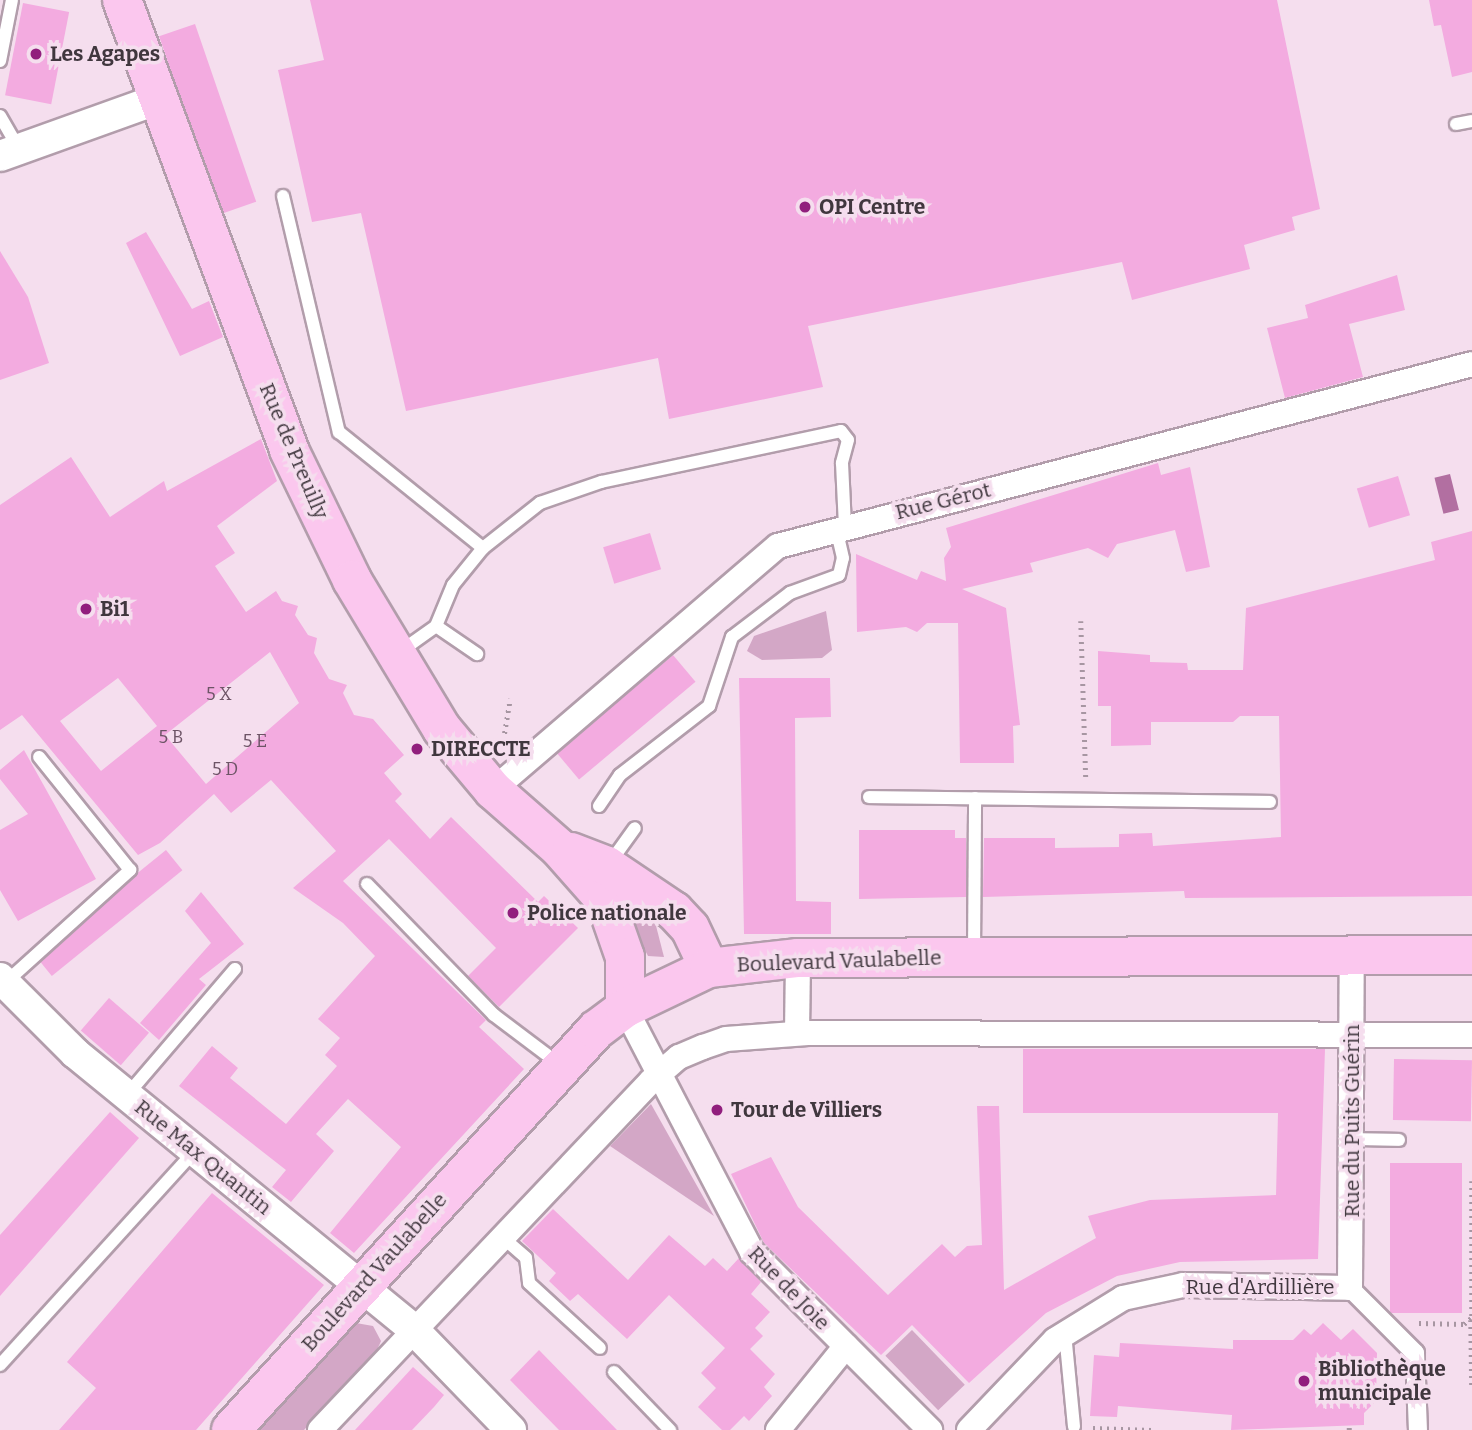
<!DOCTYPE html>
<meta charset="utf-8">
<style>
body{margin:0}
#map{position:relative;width:1472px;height:1430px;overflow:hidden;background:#f5deee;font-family:Bitter,serif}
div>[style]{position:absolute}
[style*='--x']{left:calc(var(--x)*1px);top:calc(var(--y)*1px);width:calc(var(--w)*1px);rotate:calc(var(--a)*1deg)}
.green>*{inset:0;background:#d3a7c6;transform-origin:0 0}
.water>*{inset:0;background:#b26fa1;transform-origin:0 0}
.building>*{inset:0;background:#f3abe0;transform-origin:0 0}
.path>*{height:4.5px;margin-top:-2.25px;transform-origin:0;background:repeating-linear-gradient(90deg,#a796a2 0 2px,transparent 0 7px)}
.roads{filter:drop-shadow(2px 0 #b29dab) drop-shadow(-2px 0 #b29dab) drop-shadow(0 2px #b29dab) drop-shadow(0 -2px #b29dab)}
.service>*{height:12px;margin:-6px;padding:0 6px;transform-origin:6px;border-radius:6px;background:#fff}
.pedestrian>*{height:18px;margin:-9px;padding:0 9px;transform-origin:9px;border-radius:9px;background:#fff}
.minor>*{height:24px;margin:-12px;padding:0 12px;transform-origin:12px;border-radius:12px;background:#fff}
.tertiary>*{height:30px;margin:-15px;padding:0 15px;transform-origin:15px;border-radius:15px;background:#fff}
.primary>*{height:38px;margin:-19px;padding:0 19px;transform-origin:19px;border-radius:19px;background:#fbc7ee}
.dots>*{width:19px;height:19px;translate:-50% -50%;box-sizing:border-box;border:4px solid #f5deee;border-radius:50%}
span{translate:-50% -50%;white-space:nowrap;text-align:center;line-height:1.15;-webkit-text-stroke:7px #f5deee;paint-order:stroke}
.number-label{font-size:18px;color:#6d5466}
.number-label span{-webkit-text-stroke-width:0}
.poi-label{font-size:21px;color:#40373e;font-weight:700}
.left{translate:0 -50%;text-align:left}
.street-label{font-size:21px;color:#40373e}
</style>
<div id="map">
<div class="green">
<div style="clip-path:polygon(826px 611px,832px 650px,822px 658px,762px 660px,747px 651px,754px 636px)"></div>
<div style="clip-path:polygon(614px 890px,654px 918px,664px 957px,648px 956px)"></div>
<div style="clip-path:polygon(651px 1104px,714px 1216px,610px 1146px)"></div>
<div style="clip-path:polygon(356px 1323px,373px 1326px,381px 1341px,377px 1350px,304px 1430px,258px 1430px)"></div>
<div style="left:912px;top:1330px;width:76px;height:37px;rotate:46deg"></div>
</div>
<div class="water">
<div style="left:1450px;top:474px;width:37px;height:16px;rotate:76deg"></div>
</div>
<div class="building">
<div style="clip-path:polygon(310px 0,1277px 0,1320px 209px,1292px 217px,1295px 230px,1244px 245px,1250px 269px,1132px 300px,1122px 262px,808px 326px,823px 387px,669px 419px,658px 358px,406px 411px,361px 213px,312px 222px,278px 70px,324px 60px)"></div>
<div style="clip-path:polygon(1429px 0,1472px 0,1472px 72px,1452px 77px,1441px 25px,1434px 26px)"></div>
<div style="left:23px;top:3px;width:47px;height:94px;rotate:11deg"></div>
<div style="left:195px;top:24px;width:188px;height:38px;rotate:71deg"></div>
<div style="clip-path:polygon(146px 232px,192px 309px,209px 301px,223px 337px,180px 356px,126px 243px)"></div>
<div style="clip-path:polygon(0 251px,28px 297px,49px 363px,0 380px)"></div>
<div style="clip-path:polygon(1397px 275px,1405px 310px,1349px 324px,1363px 377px,1285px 398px,1267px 328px,1308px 318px,1305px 305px)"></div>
<div style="clip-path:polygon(evenodd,261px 439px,277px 481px,217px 526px,235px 553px,215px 566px,246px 612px,276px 591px,282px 601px,298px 606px,295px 615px,308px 635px,317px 638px,314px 653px,329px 679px,347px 685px,343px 693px,354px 715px,373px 719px,404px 755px,384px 773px,402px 794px,395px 801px,430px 839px,451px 817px,538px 902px,544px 896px,578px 928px,499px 1007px,468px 976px,496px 948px,389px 839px,343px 881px,486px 1020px,479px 1027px,524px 1069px,354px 1253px,330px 1233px,401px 1147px,348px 1099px,316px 1134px,334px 1151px,291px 1202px,272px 1187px,286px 1170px,179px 1086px,212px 1046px,238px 1068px,230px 1078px,286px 1124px,337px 1066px,325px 1055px,340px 1038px,318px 1019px,375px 956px,343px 923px,293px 888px,336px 851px,271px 780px,231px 813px,214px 794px,160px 843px,138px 855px,22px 715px,0 730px,0 505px,71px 457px,110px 517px,164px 481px,167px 491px,261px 439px,270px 652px,299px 703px,206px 784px,165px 735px,270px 652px,261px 439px,118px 678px,157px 726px,101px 771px,60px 721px,118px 678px)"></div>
<div style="clip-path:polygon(1158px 463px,1161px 475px,1190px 467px,1210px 567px,1186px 572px,1175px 530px,1117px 544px,1108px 558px,1088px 548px,1030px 563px,1033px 572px,962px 589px,1006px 608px,1020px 725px,1013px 726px,1014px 763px,960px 763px,958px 623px,927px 623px,917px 632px,906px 627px,857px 632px,856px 554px,917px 580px,921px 571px,946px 581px,944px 558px,951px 547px,946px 528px)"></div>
<div style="left:1398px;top:476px;width:41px;height:43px;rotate:73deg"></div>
<div style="clip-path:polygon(1472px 531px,1472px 896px,1185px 898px,1184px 891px,983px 897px,984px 838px,1055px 838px,1055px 848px,1119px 847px,1119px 834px,1152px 833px,1153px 846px,1281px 837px,1279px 716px,1240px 716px,1233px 722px,1151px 722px,1151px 745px,1111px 746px,1111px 706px,1098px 706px,1098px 651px,1150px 655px,1150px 662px,1187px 663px,1188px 670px,1243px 670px,1246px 608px,1435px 560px,1431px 542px)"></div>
<div style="left:650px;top:533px;width:38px;height:49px;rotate:73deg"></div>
<div style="left:673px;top:655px;width:35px;height:152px;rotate:50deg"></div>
<div style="clip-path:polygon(739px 678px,830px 678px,831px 717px,795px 718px,796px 901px,831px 902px,831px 934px,744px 934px)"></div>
<div style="clip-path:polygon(24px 750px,96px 879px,18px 921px,0 890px,0 830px,28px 814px,0 779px,0 770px)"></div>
<div style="clip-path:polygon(859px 830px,955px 830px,955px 838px,966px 838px,966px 897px,859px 899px)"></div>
<div style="left:166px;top:850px;width:26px;height:168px;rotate:51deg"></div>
<div style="clip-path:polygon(201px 892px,244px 944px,199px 979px,206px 985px,159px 1040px,140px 1023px,211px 943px,185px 911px)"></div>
<div style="left:109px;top:998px;width:53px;height:43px;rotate:41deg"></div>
<div style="clip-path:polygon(1023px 1049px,1325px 1049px,1318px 1259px,1180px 1262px,1117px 1276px,1046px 1313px,969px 1383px,912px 1325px,881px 1355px,764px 1243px,731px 1174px,771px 1157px,798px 1207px,888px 1295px,942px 1244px,955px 1257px,967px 1246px,982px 1245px,977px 1106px,999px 1106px,1004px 1290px,1096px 1238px,1088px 1216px,1150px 1200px,1276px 1195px,1278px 1113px,1023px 1113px)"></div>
<div style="left:1394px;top:1059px;width:78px;height:61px;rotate:1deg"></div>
<div style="clip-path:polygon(110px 1112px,139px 1138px,0 1296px,0 1235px)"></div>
<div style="left:1390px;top:1163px;width:72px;height:150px"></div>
<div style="clip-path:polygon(212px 1193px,324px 1285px,196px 1430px,59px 1430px,96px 1388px,67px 1362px)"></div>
<div style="clip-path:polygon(553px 1209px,628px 1280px,669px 1235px,705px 1266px,713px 1258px,727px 1271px,739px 1258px,761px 1282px,751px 1294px,770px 1312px,755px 1328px,763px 1336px,750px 1349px,775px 1374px,764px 1387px,772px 1396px,749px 1421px,744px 1416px,730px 1430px,722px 1430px,698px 1407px,716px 1388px,701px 1373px,725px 1348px,669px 1295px,627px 1339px,578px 1294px,570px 1301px,549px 1281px,556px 1273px,522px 1241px)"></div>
<div style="clip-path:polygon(1323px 1323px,1341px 1340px,1353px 1329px,1377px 1353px,1376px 1401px,1364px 1413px,1364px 1425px,1231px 1430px,1232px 1415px,1118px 1406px,1117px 1417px,1090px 1416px,1094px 1355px,1119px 1357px,1120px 1343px,1233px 1349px,1233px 1340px,1293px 1340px,1304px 1329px,1311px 1335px)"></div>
<div style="clip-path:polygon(539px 1350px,617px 1430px,559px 1430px,510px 1380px)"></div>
<div style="clip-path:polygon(413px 1367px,444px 1395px,434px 1407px,412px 1430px,355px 1430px)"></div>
</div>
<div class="path">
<div style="--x:1081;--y:621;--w:160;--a:88.2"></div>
<div style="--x:502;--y:747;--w:49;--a:-80.5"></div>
<div style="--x:1472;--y:1181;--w:138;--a:90"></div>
<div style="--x:1471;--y:1320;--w:68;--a:89.2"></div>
<div style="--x:1419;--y:1323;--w:45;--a:1.3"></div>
<div style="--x:1464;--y:1324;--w:9;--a:-41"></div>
<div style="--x:1093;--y:1428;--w:59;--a:1.9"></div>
<div style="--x:1349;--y:1430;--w:5;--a:-90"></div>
</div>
<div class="roads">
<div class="service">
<div style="--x:0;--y:61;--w:62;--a:-78.9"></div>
<div style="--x:0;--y:116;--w:38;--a:60"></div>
<div style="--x:1456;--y:124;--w:16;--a:-11"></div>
<div style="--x:283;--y:196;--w:243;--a:76.7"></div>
<div style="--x:339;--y:432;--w:185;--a:38.9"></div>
<div style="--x:436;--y:626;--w:50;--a:34.3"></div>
<div style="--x:401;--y:651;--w:43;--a:-35.5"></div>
<div style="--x:436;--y:626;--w:44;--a:-67.5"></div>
<div style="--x:453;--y:585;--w:48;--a:-51"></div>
<div style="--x:483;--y:548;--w:73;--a:-38.3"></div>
<div style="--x:540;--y:503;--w:65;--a:-19"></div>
<div style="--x:601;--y:482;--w:245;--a:-12"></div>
<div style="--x:841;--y:431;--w:11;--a:52"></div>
<div style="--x:848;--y:440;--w:24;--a:105"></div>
<div style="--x:842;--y:463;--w:63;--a:87.3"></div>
<div style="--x:869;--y:797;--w:401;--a:0.7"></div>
<div style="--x:599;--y:806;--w:37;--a:-56"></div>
<div style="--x:620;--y:775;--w:113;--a:-37.8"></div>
<div style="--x:709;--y:706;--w:73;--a:-71.6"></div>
<div style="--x:732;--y:637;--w:73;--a:-37.2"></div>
<div style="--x:790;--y:593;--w:52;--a:-20.2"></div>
<div style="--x:839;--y:575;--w:17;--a:-77"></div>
<div style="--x:843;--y:558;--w:31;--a:-103"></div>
<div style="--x:609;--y:864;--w:44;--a:-54.2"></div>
<div style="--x:367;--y:884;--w:182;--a:45.9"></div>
<div style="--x:494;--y:1015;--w:81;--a:37"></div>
<div style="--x:974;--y:954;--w:156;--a:-89.6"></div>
<div style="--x:5;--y:983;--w:169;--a:-42.1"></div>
<div style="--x:130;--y:870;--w:145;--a:-128.8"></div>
<div style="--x:127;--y:1095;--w:166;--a:-49.4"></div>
<div style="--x:1352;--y:1139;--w:47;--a:1.2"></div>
<div style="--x:501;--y:1236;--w:33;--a:41"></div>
<div style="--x:526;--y:1258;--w:25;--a:83"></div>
<div style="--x:529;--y:1283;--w:96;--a:42.5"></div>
<div style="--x:1065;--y:1333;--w:94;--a:84.5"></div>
<div style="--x:0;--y:1365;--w:290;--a:-47.7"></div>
<div style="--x:614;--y:1372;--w:81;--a:46"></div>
</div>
<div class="pedestrian">
<div style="--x:1350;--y:1288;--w:92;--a:45"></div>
<div style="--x:1415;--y:1353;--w:77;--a:87.8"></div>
</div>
<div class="minor">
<div style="--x:493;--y:790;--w:375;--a:-40.6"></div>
<div style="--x:778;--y:546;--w:717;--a:-14.69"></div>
<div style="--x:625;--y:1008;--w:275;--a:62.5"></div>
<div style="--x:752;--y:1252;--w:252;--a:45"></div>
<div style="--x:797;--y:1033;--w:75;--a:-89.2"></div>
<div style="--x:320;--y:1430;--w:481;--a:-46.5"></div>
<div style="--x:651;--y:1081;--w:37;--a:-41"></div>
<div style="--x:679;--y:1057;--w:26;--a:-23"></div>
<div style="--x:703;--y:1047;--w:24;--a:-19"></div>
<div style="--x:726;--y:1039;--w:82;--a:-4.2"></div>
<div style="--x:808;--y:1033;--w:664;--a:0.17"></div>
<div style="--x:778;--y:1430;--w:108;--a:-51"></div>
<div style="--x:969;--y:1430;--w:124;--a:-46.3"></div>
<div style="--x:1055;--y:1340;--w:80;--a:-31.7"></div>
<div style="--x:1123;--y:1298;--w:61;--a:-12.2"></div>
<div style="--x:1183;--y:1285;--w:167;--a:1"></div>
<div style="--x:1350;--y:1288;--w:334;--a:-89.7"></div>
</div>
<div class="tertiary">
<div style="--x:0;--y:156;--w:166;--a:-19.7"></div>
<div style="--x:0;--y:978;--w:106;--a:45"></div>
<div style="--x:75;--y:1053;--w:436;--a:39.2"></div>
<div style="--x:413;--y:1329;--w:141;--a:45.9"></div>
</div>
<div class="primary">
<div style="--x:122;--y:0;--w:480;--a:69.6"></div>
<div style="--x:289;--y:450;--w:144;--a:64.1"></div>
<div style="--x:352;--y:580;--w:174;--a:58.9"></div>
<div style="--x:442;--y:729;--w:80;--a:50.1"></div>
<div style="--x:493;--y:790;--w:88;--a:41.3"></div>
<div style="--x:559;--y:848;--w:69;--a:48.5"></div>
<div style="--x:605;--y:900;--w:60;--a:70.7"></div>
<div style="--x:625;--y:957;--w:51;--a:90"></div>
<div style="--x:571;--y:852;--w:39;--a:21"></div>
<div style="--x:607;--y:866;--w:81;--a:33.9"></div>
<div style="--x:674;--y:911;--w:23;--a:47"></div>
<div style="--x:690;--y:928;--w:44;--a:64.6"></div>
<div style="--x:231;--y:1430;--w:542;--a:-47.62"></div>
<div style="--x:596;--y:1030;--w:36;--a:-37"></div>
<div style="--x:625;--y:1008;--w:93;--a:-25.5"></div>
<div style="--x:709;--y:968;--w:90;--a:-6.4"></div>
<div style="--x:798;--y:958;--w:674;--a:-0.26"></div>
</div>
</div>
<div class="dots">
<div style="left:36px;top:54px;background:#911e7d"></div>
<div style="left:805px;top:207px;background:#911e7d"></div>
<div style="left:86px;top:609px;background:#911e7d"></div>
<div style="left:417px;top:749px;background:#911e7d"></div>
<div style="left:513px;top:913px;background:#911e7d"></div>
<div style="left:717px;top:1110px;background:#911e7d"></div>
<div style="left:1304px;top:1381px;background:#911e7d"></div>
</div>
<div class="number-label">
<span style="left:219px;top:694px">5 X</span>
<span style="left:171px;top:737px">5 B</span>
<span style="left:255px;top:741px">5 E</span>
<span style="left:225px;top:769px">5 D</span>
</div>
<div class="poi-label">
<span class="left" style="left:50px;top:54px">Les Agapes</span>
<span class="left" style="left:819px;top:207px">OPI Centre</span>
<span class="left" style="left:100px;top:609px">Bi1</span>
<span class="left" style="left:431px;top:749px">DIRECCTE</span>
<span class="left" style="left:527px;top:913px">Police nationale</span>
<span class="left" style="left:731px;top:1110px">Tour de Villiers</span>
<span class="left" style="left:1318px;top:1381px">Bibliothèque<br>municipale</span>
</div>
<div class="street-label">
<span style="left:294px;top:451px;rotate:67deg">Rue de Preuilly</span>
<span style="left:943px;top:501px;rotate:-14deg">Rue Gérot</span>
<span style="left:839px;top:961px;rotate:-2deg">Boulevard Vaulabelle</span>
<span style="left:1352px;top:1121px;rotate:-90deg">Rue du Puits Guérin</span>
<span style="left:203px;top:1157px;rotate:39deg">Rue Max Quantin</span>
<span style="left:374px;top:1272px;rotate:-48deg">Boulevard Vaulabelle</span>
<span style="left:1260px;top:1287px">Rue d'Ardillière</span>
<span style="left:789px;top:1288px;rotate:46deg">Rue de Joie</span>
</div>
</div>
